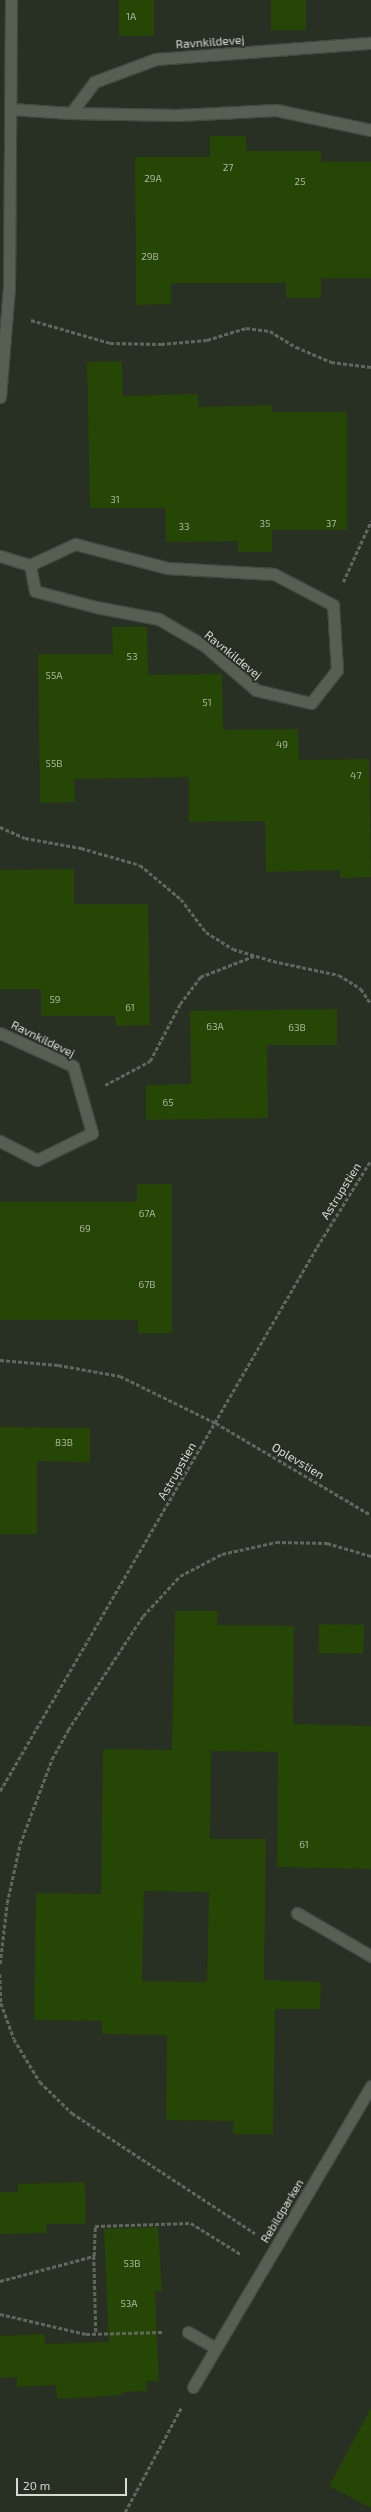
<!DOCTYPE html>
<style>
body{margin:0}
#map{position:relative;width:371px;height:2512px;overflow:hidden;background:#282f23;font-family:"Exo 2",sans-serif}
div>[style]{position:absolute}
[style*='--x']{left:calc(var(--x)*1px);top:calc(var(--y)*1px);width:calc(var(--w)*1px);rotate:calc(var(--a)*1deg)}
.building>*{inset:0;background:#264605;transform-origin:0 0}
.path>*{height:2.5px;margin-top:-1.25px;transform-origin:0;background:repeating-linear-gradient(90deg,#61675c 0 4px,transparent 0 6px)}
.roads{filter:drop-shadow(1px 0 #444a40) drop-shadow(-1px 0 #444a40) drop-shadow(0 1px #444a40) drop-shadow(0 -1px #444a40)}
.minor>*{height:11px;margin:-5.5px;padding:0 5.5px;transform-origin:5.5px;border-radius:5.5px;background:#575f52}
span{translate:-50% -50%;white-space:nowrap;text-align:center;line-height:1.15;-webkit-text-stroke:4px #282f23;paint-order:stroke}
.number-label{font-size:10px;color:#abb6a0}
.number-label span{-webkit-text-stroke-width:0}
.street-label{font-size:12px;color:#d7dbd4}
.scale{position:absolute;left:16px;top:2478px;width:111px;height:18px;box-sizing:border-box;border:2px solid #d7dbd4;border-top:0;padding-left:5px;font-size:12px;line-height:14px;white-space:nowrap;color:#d7dbd4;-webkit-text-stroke:3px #282f23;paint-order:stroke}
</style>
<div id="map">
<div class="building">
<div style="left:119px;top:0;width:35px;height:36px"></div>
<div style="left:271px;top:0;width:35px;height:30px"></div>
<div style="clip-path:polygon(210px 136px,246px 136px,246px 151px,321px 151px,321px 162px,371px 162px,371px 278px,321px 278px,321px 298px,286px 298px,286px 283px,171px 283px,171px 304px,136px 305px,135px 157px,210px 157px)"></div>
<div style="clip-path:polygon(122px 361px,123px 396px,198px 394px,198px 407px,272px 405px,272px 412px,347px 412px,347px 530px,272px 530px,272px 552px,238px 552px,238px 541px,166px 542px,165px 508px,90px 508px,87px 362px)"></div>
<div style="clip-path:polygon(112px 627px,147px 627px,148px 675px,222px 674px,223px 730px,298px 729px,299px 760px,369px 759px,371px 877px,340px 878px,340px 870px,266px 872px,265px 821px,189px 822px,189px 777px,74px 779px,75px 802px,40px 803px,38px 654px,113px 654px)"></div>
<div style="clip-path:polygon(74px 869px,74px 904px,148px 904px,150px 1025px,116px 1026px,115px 1016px,41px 1016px,41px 989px,0 989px,0 870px)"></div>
<div style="clip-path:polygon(337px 1009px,337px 1045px,267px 1045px,268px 1118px,146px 1120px,146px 1085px,191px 1084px,190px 1011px)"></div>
<div style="clip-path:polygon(137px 1184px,172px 1184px,172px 1333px,138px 1333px,138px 1320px,0 1320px,0 1202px,137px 1202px)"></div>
<div style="clip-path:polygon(0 1427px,90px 1428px,90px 1462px,37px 1461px,37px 1534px,0 1534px)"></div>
<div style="clip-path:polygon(evenodd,175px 1611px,218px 1611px,217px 1625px,294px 1626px,293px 1724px,371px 1726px,371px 1869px,277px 1867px,278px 1752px,211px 1751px,210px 1839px,266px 1839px,264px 1980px,321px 1982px,320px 2009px,275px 2009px,273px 2134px,233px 2134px,234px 2121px,166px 2120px,167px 2035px,102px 2034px,102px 2021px,34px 2020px,36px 1893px,101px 1894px,103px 1749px,172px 1750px,175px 1611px,144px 1891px,209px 1892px,207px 1982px,142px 1981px,144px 1891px)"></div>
<div style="left:319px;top:1624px;width:45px;height:29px;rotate:1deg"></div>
<div style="clip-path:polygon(85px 2182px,86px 2224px,46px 2224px,47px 2233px,0 2234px,0 2192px,18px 2192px,18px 2184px)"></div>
<div style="clip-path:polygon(158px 2227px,162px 2291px,155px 2291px,159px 2381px,146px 2381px,147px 2391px,123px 2392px,123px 2395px,57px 2399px,56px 2385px,17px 2387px,17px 2377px,0 2378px,0 2336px,45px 2334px,45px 2344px,109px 2342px,104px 2229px)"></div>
<div style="clip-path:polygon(371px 2408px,371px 2508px,329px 2486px)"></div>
</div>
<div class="path">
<div style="--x:31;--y:320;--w:82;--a:16.2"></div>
<div style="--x:110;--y:343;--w:51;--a:1.1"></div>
<div style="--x:161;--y:344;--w:46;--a:-5"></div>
<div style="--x:207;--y:340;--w:41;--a:-17.1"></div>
<div style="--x:246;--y:328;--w:24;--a:7"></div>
<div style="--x:270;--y:331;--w:31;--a:32"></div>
<div style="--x:296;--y:347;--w:38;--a:23"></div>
<div style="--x:331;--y:362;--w:40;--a:7.1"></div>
<div style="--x:343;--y:582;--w:67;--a:-65.3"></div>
<div style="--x:0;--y:827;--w:27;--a:24"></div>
<div style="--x:25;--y:838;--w:57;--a:10.1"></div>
<div style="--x:81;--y:848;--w:61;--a:16.1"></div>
<div style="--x:140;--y:865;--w:53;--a:39.7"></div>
<div style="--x:181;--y:899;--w:41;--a:52.9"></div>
<div style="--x:206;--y:932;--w:32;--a:32"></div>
<div style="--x:233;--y:949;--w:42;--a:16.7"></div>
<div style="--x:273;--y:961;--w:67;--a:12"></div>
<div style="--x:339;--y:975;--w:26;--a:32"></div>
<div style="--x:361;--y:989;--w:18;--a:56"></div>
<div style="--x:105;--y:1085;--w:51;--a:-28.1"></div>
<div style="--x:150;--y:1061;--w:64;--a:-62.2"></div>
<div style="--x:180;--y:1004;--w:34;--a:-53"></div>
<div style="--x:200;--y:977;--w:58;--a:-21.3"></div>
<div style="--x:0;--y:1360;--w:58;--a:4.9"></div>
<div style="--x:58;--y:1365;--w:63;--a:10.1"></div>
<div style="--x:120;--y:1376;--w:107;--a:26.1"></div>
<div style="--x:216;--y:1423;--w:180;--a:30.7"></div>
<div style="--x:0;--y:1791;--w:630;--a:-59.77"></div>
<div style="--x:317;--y:1247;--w:102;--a:-58.2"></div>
<div style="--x:0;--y:1964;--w:61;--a:-83.5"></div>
<div style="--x:7;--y:1903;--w:60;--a:-77.6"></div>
<div style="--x:20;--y:1844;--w:91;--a:-69.4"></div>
<div style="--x:52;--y:1759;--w:33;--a:-61"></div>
<div style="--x:68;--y:1730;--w:136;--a:-56.7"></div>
<div style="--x:143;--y:1616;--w:54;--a:-47.2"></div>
<div style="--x:180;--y:1576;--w:47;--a:-27.6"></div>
<div style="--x:222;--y:1554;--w:55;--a:-12.5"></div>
<div style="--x:276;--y:1542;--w:51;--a:1.1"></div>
<div style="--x:327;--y:1543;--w:46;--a:16.5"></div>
<div style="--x:0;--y:1974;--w:29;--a:88"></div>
<div style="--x:1;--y:2003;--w:38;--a:70"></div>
<div style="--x:14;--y:2039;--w:50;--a:58.8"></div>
<div style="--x:40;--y:2082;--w:45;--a:44.1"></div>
<div style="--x:72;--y:2113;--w:219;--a:33.3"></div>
<div style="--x:94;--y:2256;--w:77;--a:88.5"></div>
<div style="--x:0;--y:2281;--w:97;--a:-14.9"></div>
<div style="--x:94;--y:2256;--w:30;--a:-88"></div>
<div style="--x:95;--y:2226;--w:96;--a:-1.8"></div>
<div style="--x:191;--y:2223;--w:60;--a:32.1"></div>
<div style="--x:0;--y:2314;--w:88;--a:13.1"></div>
<div style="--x:86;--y:2334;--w:77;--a:-1.5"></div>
<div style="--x:125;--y:2512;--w:118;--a:-61.7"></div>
</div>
<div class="roads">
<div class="minor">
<div style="--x:11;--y:109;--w:60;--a:3.8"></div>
<div style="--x:71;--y:113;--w:107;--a:1.1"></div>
<div style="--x:178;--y:115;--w:98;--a:-2.9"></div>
<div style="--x:276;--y:110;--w:97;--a:11.9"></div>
<div style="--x:71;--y:113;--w:39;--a:-53"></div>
<div style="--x:94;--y:82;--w:66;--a:-20.4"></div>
<div style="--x:156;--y:59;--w:216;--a:-4.3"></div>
<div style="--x:0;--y:397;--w:109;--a:-85.3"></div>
<div style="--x:9;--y:288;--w:288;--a:-89.6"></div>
<div style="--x:0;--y:556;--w:31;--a:17"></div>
<div style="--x:30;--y:565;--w:50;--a:-25"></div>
<div style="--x:75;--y:544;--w:95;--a:14.6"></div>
<div style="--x:167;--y:568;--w:107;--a:3.2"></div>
<div style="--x:274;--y:574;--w:67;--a:27.7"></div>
<div style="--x:333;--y:605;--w:65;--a:86.5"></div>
<div style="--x:337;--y:670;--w:42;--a:128.2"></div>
<div style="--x:311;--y:703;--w:57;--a:-166.7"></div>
<div style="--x:256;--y:690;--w:67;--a:-139.2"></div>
<div style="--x:205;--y:646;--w:53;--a:-149.6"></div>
<div style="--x:159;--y:619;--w:64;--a:-169.2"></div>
<div style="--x:96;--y:607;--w:63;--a:-165.3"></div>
<div style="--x:35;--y:591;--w:26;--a:-101"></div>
<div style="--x:0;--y:1033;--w:80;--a:24.3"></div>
<div style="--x:73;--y:1066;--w:70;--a:74.2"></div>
<div style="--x:92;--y:1133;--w:61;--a:153.9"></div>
<div style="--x:37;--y:1160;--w:42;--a:-152.8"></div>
<div style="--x:297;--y:1913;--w:86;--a:30.2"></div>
<div style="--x:188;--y:2332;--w:32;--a:30"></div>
<div style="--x:193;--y:2387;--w:350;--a:-59.4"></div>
</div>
</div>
<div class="number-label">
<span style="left:131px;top:17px">1A</span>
<span style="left:228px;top:168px">27</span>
<span style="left:153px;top:179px">29A</span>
<span style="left:300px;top:182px">25</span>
<span style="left:150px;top:257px">29B</span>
<span style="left:115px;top:500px">31</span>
<span style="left:265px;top:524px">35</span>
<span style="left:331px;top:524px">37</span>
<span style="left:184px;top:527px">33</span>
<span style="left:132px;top:657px">53</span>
<span style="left:54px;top:676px">55A</span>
<span style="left:207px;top:703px">51</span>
<span style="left:282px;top:745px">49</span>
<span style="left:54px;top:764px">55B</span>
<span style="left:356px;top:776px">47</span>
<span style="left:55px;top:1000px">59</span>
<span style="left:130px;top:1008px">61</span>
<span style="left:215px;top:1027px">63A</span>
<span style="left:297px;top:1028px">63B</span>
<span style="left:168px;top:1103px">65</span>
<span style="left:147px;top:1214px">67A</span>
<span style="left:85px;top:1229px">69</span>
<span style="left:147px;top:1285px">67B</span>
<span style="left:64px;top:1443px">83B</span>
<span style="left:304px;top:1845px">61</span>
<span style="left:132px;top:2264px">53B</span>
<span style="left:129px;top:2304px">53A</span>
</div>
<div class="street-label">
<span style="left:210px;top:42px;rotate:-4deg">Ravnkildevej</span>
<span style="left:233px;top:655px;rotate:39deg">Ravnkildevej</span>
<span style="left:43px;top:1039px;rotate:26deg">Ravnkildevej</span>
<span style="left:341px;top:1191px;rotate:-58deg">Astrupstien</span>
<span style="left:298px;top:1461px;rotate:31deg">Oplevstien</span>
<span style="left:177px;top:1471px;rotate:-60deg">Astrupstien</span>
<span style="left:282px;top:2211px;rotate:-59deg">Rebildparken</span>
</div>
<div class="scale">20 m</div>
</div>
